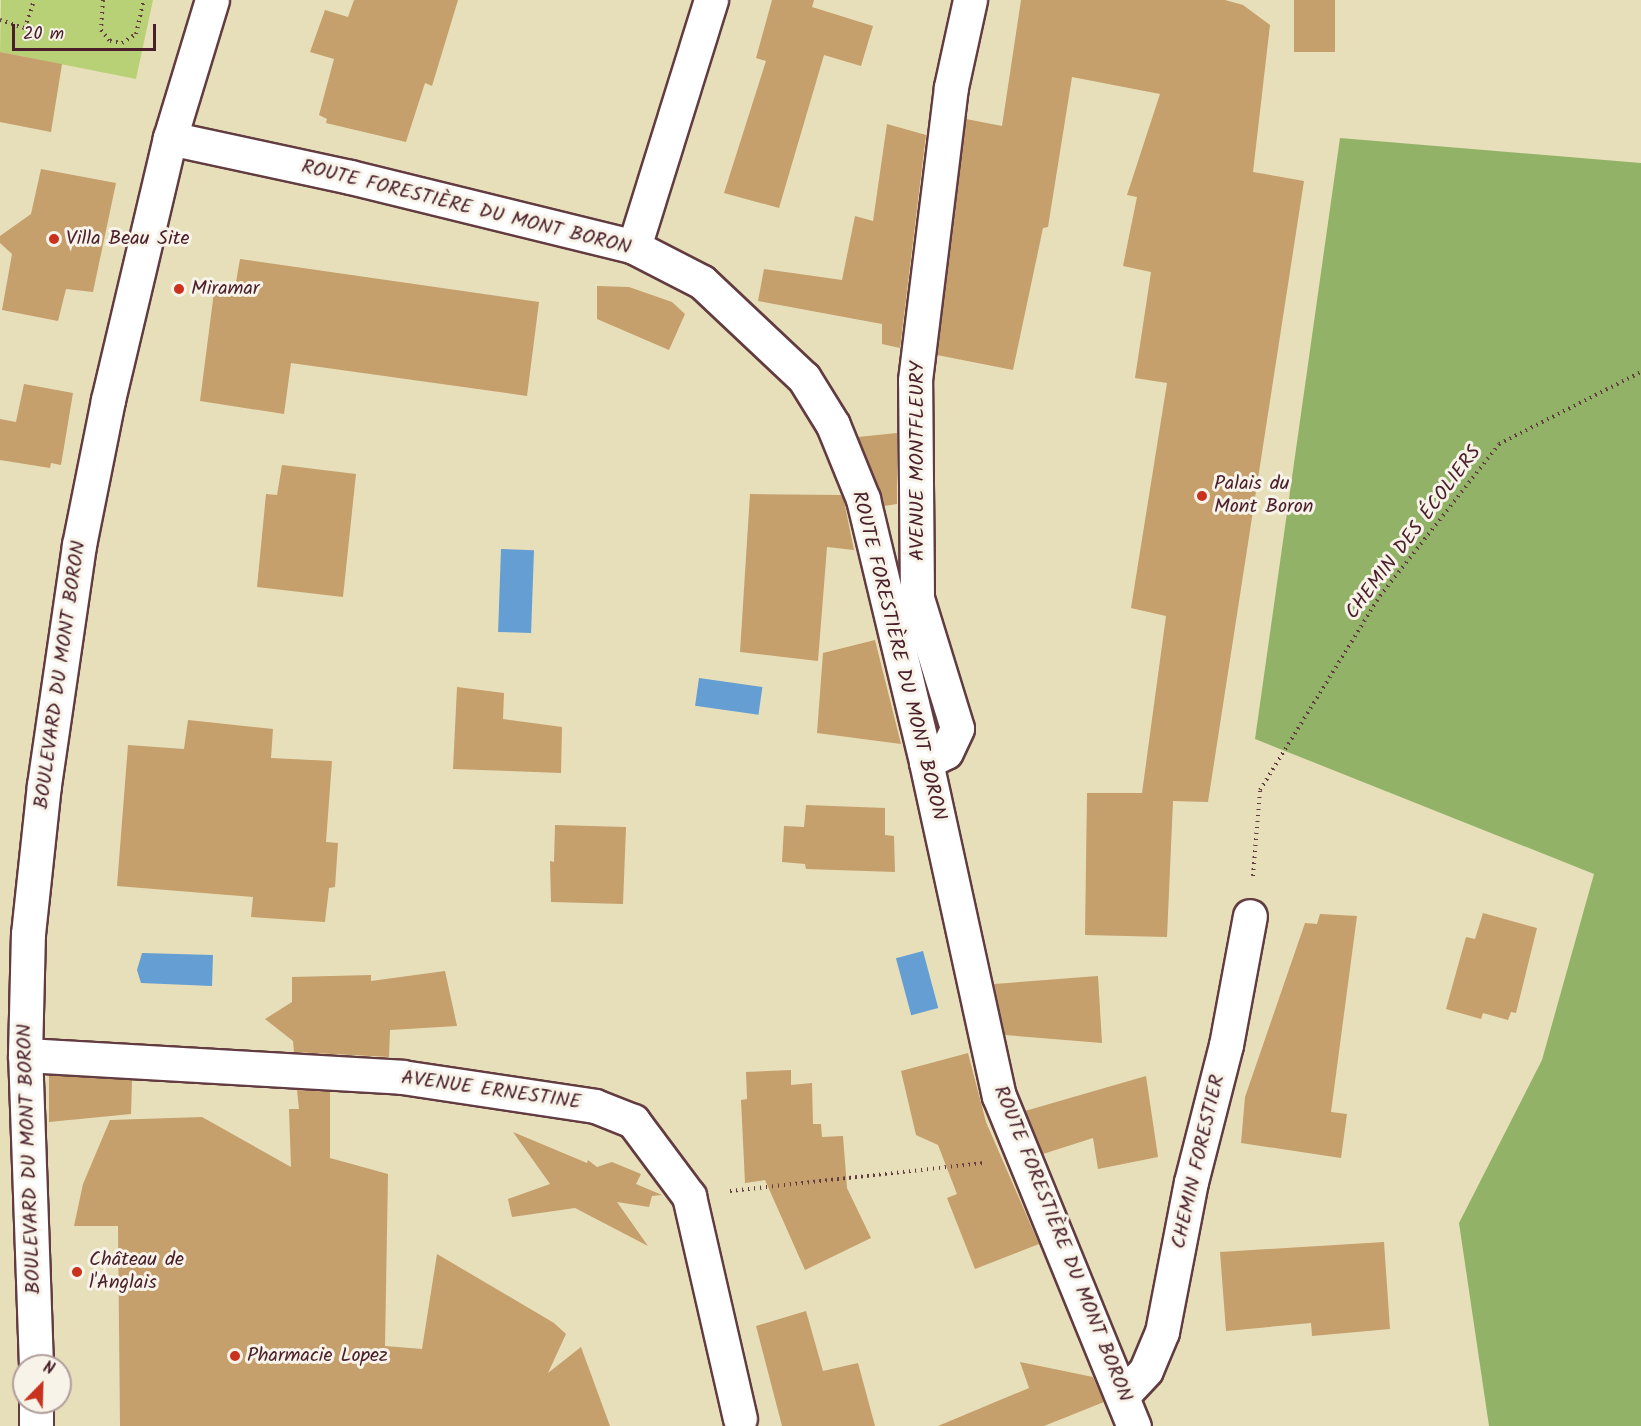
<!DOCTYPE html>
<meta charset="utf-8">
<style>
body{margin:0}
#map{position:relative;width:1641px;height:1426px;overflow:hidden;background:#e7dfba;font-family:Kalam,sans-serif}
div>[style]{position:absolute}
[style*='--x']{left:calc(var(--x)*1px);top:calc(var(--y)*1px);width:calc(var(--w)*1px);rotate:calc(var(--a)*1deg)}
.green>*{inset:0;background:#b9d176}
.forest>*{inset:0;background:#92b367}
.water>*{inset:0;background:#649ed3;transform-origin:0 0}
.building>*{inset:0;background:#c59f6c;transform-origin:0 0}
.path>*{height:4px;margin-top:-2px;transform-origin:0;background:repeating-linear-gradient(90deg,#623c40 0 1.5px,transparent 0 6px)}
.roads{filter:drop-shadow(2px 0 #623c40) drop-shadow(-2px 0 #623c40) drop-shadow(0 2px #623c40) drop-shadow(0 -2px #623c40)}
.minor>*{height:33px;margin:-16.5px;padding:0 16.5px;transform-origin:16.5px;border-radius:16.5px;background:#fff}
.dots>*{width:16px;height:16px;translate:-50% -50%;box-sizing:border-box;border:3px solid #f7f3e8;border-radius:50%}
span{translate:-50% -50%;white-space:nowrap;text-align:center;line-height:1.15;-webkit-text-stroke:6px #f7f3e8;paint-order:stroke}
.street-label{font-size:20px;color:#4a1f2b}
.poi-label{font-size:20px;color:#4a1f2b}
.left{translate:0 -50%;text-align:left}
.north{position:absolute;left:12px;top:1354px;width:60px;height:60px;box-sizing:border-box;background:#f7f3e8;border:2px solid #b29e9c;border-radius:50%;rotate:23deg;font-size:16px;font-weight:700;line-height:24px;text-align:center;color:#4a1f2b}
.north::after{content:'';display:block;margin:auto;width:21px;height:27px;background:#c8321e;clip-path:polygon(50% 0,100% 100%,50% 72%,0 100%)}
.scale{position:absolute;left:12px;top:24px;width:144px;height:27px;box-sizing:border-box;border:3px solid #4a1f2b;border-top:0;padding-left:8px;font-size:18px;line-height:21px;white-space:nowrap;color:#4a1f2b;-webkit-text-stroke:4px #f7f3e8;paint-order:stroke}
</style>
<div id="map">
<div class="green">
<div style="clip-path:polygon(1px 0,153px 0,136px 79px,0 52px)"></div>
</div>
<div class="forest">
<div style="clip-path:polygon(1340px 138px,1641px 163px,1641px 1426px,1489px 1426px,1459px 1223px,1542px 1060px,1594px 874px,1255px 739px)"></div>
</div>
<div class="water">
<div style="left:501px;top:549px;width:33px;height:83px;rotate:2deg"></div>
<div style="left:699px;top:678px;width:64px;height:28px;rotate:8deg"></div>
<div style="left:923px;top:951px;width:59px;height:28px;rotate:75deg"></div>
<div style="clip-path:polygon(142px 953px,213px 955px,212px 986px,141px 983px,137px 970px)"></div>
</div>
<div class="building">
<div style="clip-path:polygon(354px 0,458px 0,432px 86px,425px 83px,406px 142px,326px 123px,327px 119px,319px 115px,334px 59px,310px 52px,325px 10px,348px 17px)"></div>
<div style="clip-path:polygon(772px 0,814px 0,812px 7px,873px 26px,861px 66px,824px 55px,779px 208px,724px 193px,766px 61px,756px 58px)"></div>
<div style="clip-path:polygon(1021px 0,1225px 0,1243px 5px,1270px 25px,1253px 172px,1304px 181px,1208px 802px,1173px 801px,1167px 937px,1085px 935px,1087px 793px,1142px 793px,1166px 616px,1131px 608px,1167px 383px,1135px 378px,1151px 272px,1123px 266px,1137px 197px,1127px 195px,1160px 94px,1072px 77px,1048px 227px,1043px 228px,1013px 370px,937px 355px,966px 119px,1002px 126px)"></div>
<div style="left:1294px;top:0;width:41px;height:52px"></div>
<div style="clip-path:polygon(0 52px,62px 64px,51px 132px,0 122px)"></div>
<div style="clip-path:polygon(887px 124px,926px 135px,900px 348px,882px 344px,882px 324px,758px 301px,764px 269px,842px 280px,855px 216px,873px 221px)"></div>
<div style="clip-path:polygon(41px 169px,116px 183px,93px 292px,66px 289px,58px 321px,2px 310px,12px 254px,0 243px,0 236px,31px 214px)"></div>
<div style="clip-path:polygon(240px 259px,539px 302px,527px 396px,291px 363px,284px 414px,200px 401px,214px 292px,234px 294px)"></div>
<div style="clip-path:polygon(597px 286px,629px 287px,672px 302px,685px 314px,669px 350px,597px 319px)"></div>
<div style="clip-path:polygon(24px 384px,73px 393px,61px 465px,51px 463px,50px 468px,0 460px,0 419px,16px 422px)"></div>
<div style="clip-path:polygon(897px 433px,897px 504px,884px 506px,858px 437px)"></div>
<div style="clip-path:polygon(282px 465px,356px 474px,343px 597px,257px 587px,266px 494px,277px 495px)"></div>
<div style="clip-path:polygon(750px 494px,841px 495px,844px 501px,854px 550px,827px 547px,818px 661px,740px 652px)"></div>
<div style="clip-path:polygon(875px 640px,901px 744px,817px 733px,823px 653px)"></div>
<div style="clip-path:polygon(457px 687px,504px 693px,503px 719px,562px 727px,561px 773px,453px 769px)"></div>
<div style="clip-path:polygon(188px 720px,273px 729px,271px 758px,332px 761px,326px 842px,338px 843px,335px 887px,329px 888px,325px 922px,251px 917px,253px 897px,117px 886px,128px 745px,184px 749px)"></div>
<div style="clip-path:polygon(806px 805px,885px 808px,885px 835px,894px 836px,895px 872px,806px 869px,805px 864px,782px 862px,784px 826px,804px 827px)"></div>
<div style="clip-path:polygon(555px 825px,626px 827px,623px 904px,551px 902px,550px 861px,554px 862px)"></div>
<div style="clip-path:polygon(1483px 913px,1537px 928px,1516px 1013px,1511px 1012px,1508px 1020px,1483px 1013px,1481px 1019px,1446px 1009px,1466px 937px,1475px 939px)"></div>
<div style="clip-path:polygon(1320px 914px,1357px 916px,1331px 1112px,1347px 1114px,1341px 1158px,1241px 1143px,1245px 1097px,1305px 923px,1317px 924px)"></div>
<div style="clip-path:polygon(445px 971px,457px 1026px,390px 1030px,389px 1057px,294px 1052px,293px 1041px,265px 1019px,292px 1002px,292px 977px,371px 975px,371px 981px)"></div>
<div style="clip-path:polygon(1098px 976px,1102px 1043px,1005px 1035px,994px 984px)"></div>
<div style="clip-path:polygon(968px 1053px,986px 1122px,1039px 1244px,975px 1269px,947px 1198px,957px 1194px,938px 1145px,916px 1135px,901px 1071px)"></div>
<div style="clip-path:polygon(791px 1070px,791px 1085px,812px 1083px,813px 1124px,821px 1124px,822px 1137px,843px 1136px,847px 1188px,871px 1238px,805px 1270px,765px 1180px,745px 1183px,741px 1100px,747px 1099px,746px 1072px)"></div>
<div style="clip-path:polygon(49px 1075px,132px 1080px,131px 1114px,49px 1122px)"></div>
<div style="clip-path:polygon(1146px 1076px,1158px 1157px,1098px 1169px,1093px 1138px,1043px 1154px,1025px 1111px)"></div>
<div style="clip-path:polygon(297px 1090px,330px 1092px,330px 1158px,388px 1174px,385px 1346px,422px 1349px,437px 1254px,554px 1323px,566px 1334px,548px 1373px,581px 1347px,610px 1426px,120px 1426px,118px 1226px,74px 1226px,83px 1184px,110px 1120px,202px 1117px,291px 1167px,289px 1109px,299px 1109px)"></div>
<div style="clip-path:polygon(513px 1132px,587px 1163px,588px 1160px,597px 1167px,612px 1162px,641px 1174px,636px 1184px,662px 1195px,652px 1196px,649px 1207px,617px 1202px,648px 1246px,575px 1208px,512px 1217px,508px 1199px,550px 1184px)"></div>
<div style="clip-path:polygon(1384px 1242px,1390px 1329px,1312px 1336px,1311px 1323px,1226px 1331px,1220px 1252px)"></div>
<div style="clip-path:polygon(806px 1311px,823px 1371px,858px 1363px,875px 1426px,782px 1426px,756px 1326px)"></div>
<div style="clip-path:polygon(1020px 1362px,1093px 1377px,1104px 1402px,1044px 1426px,938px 1426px,1029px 1388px)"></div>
</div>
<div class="path">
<div style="--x:103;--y:0;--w:30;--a:94"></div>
<div style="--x:101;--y:30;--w:14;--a:51"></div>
<div style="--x:110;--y:41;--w:12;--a:9"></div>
<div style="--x:122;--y:43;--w:17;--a:-33"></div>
<div style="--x:136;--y:34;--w:35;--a:-77"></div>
<div style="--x:0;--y:20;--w:26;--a:18"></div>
<div style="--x:25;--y:28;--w:29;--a:-72"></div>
<div style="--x:1253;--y:876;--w:86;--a:-85.3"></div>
<div style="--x:1260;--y:790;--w:228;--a:-58.3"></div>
<div style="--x:1380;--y:596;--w:193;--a:-51.9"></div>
<div style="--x:1499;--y:444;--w:159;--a:-26.9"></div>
<div style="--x:730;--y:1191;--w:254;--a:-6.3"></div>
</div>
<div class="roads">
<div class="minor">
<div style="--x:170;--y:138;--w:184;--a:12.2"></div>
<div style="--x:350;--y:177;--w:292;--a:13.8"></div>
<div style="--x:634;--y:247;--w:76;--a:27.2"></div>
<div style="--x:702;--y:282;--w:140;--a:43.3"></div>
<div style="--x:804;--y:378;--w:55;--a:58.3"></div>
<div style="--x:833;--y:425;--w:80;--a:67.9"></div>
<div style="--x:863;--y:499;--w:270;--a:76.5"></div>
<div style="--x:926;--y:762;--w:342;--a:77.7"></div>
<div style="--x:999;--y:1096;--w:357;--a:67.8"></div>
<div style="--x:634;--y:247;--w:259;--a:-72.7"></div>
<div style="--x:926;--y:762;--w:22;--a:-27"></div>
<div style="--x:946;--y:752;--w:26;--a:-65"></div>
<div style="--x:957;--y:728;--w:136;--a:-107.1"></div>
<div style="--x:917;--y:598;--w:218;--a:-90.5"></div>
<div style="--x:915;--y:380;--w:295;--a:-83"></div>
<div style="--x:951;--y:87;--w:89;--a:-77.7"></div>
<div style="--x:25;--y:1055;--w:378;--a:3.3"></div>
<div style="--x:402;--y:1077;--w:195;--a:8.5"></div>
<div style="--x:595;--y:1106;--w:41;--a:21.5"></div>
<div style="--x:633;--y:1121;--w:94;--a:53.3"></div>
<div style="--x:689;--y:1196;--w:228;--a:77.1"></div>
<div style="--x:36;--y:1366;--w:311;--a:-92"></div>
<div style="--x:25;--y:1055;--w:121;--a:-88.6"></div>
<div style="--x:28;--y:934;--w:150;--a:-83.9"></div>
<div style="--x:44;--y:785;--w:243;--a:-81.7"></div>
<div style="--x:79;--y:545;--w:148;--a:-78.7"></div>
<div style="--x:108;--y:400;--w:269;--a:-76.7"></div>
<div style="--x:170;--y:138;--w:144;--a:-73.1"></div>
<div style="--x:1122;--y:1396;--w:35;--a:-47"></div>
<div style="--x:1146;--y:1370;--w:41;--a:-67.2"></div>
<div style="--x:1162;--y:1332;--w:153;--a:-79.1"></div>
<div style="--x:1191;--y:1182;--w:141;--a:-75.7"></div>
<div style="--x:1226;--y:1045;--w:131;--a:-79.5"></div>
<div style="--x:36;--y:1402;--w:24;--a:90"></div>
</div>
</div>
<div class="dots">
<div style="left:54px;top:239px;background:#c8321e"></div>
<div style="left:179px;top:289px;background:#c8321e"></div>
<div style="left:1202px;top:496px;background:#c8321e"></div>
<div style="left:77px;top:1272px;background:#c8321e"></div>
<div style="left:235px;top:1356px;background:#c8321e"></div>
</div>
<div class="street-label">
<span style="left:466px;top:208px;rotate:14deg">ROUTE FORESTIÈRE DU MONT BORON</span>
<span style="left:918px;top:461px;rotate:-90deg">AVENUE MONTFLEURY</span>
<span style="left:1414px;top:533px;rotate:-53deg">CHEMIN DES ÉCOLIERS</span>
<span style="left:898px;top:656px;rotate:76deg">ROUTE FORESTIÈRE DU MONT BORON</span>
<span style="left:61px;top:675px;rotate:-82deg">BOULEVARD DU MONT BORON</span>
<span style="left:491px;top:1091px;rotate:8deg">AVENUE ERNESTINE</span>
<span style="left:30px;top:1159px;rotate:-92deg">BOULEVARD DU MONT BORON</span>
<span style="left:1199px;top:1162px;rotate:-77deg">CHEMIN FORESTIER</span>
<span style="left:1062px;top:1244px;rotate:68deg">ROUTE FORESTIÈRE DU MONT BORON</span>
</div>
<div class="poi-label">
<span class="left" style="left:66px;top:239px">Villa Beau Site</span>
<span class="left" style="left:191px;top:289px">Miramar</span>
<span class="left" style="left:1214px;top:496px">Palais du<br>Mont Boron</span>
<span class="left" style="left:89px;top:1272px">Château de<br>l'Anglais</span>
<span class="left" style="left:247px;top:1356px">Pharmacie Lopez</span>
</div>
<div class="north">N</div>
<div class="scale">20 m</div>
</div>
